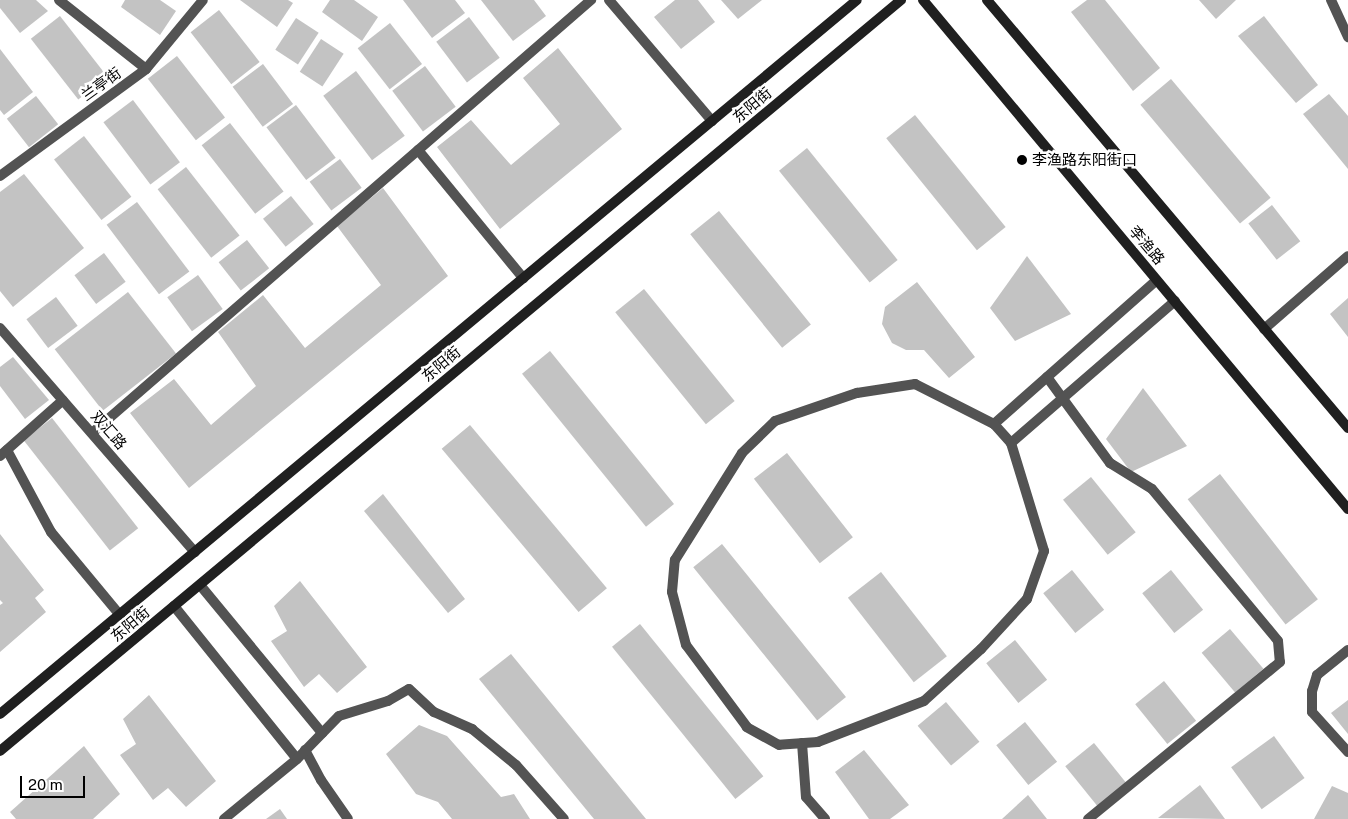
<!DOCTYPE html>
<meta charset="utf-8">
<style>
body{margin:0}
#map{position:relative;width:1348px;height:819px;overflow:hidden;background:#fff;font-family:"Public Sans","Noto Sans SC",sans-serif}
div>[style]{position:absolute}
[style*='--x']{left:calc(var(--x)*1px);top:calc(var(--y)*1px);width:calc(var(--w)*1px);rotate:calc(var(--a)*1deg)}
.building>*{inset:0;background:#c3c3c3;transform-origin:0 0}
.lane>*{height:10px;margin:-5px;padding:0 5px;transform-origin:5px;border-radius:5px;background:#535353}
.street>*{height:10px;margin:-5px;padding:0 5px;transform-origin:5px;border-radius:5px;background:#535353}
.secondary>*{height:10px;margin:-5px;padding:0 5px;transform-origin:5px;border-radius:5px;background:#202020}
.dots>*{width:14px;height:14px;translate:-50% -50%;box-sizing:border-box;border:2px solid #fff;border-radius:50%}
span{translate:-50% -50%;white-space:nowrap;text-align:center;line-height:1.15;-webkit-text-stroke:5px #fff;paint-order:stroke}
.street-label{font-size:15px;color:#000}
.poi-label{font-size:15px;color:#000}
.left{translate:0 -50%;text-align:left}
.scale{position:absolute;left:20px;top:776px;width:65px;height:22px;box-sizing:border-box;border:2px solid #000;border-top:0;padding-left:6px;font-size:15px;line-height:18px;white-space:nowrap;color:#000;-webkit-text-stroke:4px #fff;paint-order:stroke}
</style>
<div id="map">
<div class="building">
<div style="clip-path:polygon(0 0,36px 0,48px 11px,20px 33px,0 8px)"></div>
<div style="clip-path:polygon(125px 0,160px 0,176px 11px,160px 35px,121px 7px)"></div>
<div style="clip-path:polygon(240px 0,288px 0,293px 3px,277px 27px)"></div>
<div style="clip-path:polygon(330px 0,354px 0,378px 17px,362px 41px,322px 12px)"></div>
<div style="clip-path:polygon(403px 0,455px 0,465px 13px,432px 38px)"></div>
<div style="clip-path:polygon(481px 0,534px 0,546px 16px,513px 41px)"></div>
<div style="clip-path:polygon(675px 0,698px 0,715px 22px,681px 49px,654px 17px)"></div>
<div style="clip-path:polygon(721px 0,762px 0,738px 19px)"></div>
<div style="clip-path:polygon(1087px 0,1105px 0,1160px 68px,1133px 91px,1071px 12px)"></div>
<div style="clip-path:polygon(1199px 0,1236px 0,1216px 19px)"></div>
<div style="left:219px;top:10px;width:66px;height:36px;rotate:52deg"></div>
<div style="left:60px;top:16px;width:77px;height:37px;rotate:52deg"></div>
<div style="clip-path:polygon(1264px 16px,1318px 85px,1296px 103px,1238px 36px)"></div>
<div style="left:469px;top:17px;width:51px;height:41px;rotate:53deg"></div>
<div style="left:296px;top:18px;width:27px;height:38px;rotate:33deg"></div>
<div style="left:390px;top:23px;width:52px;height:41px;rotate:52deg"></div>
<div style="left:321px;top:39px;width:27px;height:39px;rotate:33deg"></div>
<div style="clip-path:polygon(558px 48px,622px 129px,500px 229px,437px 147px,471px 120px,511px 165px,560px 124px,523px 78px)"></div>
<div style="clip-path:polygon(0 49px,33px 92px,4px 115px,0 110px)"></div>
<div style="left:177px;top:56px;width:78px;height:37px;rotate:52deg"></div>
<div style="left:263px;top:64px;width:50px;height:38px;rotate:53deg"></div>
<div style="left:425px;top:66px;width:51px;height:41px;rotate:53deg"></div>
<div style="left:356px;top:71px;width:81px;height:41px;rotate:53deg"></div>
<div style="left:1171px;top:79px;width:155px;height:40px;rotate:50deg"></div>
<div style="clip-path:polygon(1329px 94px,1348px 116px,1348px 169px,1303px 114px)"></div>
<div style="left:36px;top:96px;width:36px;height:37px;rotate:52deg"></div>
<div style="left:133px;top:100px;width:78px;height:37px;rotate:53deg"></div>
<div style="left:296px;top:105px;width:66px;height:37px;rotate:53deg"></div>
<div style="left:915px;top:115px;width:144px;height:37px;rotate:51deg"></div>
<div style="left:230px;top:123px;width:87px;height:36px;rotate:52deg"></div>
<div style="left:84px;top:136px;width:77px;height:38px;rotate:52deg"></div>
<div style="left:807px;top:148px;width:144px;height:36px;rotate:51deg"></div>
<div style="left:340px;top:159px;width:36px;height:38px;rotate:53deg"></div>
<div style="left:186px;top:167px;width:87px;height:36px;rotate:52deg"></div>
<div style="clip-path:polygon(24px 174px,84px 248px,13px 307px,0 291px,0 192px)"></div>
<div style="clip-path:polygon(383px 188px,448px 276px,189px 488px,130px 413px,174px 379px,211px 425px,256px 386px,218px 332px,263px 295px,305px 348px,381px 285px,337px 226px)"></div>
<div style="left:291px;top:196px;width:36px;height:36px;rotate:51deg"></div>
<div style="left:137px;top:202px;width:87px;height:38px;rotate:53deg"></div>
<div style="left:1272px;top:205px;width:46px;height:30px;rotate:52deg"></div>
<div style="left:719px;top:211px;width:146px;height:37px;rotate:51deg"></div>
<div style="left:247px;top:240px;width:36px;height:36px;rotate:52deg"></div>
<div style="left:104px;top:253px;width:36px;height:37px;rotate:53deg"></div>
<div style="clip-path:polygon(1027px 256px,1071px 314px,1015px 341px,990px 308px)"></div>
<div style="left:198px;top:275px;width:42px;height:38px;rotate:54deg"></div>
<div style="clip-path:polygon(917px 282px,975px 357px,949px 378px,924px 350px,906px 350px,892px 343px,882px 324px,885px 307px)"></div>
<div style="left:644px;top:289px;width:144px;height:37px;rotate:51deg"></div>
<div style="left:128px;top:292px;width:78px;height:93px;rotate:52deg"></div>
<div style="left:56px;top:297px;width:36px;height:37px;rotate:53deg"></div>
<div style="clip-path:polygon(1348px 298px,1348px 337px,1330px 314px)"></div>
<div style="left:550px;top:351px;width:197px;height:36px;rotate:51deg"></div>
<div style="clip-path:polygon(13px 357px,49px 400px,25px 419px,0 386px,0 367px)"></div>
<div style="clip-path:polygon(1143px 388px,1187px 446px,1131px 472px,1106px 439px)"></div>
<div style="left:52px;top:418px;width:140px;height:36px;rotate:52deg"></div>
<div style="left:470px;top:425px;width:213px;height:37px;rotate:50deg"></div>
<div style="left:787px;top:453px;width:107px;height:42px;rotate:52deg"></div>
<div style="left:1220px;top:474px;width:159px;height:41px;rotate:52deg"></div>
<div style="left:1091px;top:477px;width:71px;height:36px;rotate:51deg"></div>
<div style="clip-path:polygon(383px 494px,465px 599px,448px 613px,364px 511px)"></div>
<div style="clip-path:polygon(0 534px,44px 590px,35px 598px,46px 612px,0 652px,0 605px,3px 603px,0 600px)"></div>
<div style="left:722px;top:544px;width:197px;height:37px;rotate:51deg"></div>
<div style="left:1072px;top:570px;width:51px;height:37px;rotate:51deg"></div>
<div style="left:1171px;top:570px;width:51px;height:37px;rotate:51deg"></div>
<div style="left:881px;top:572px;width:107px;height:42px;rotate:52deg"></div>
<div style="clip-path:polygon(300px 581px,367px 667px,337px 693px,319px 674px,304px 687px,271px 641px,287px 631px,274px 606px)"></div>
<div style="left:640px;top:624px;width:196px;height:36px;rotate:51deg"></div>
<div style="left:1230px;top:629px;width:52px;height:37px;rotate:50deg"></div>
<div style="left:1015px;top:640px;width:51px;height:37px;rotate:51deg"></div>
<div style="clip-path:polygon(511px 654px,646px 819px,594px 819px,479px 679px)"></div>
<div style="left:1164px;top:681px;width:51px;height:37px;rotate:51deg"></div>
<div style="clip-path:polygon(149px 695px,216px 781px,186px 807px,168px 788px,153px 800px,120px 755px,136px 744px,123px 719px)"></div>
<div style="clip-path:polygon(1348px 700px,1348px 734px,1331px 713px)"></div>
<div style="left:946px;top:702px;width:52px;height:37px;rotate:50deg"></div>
<div style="left:1025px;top:722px;width:51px;height:37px;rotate:51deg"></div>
<div style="clip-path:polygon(419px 725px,447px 736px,501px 797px,514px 794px,530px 819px,452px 819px,438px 802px,416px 794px,386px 754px)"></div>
<div style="left:1274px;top:736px;width:52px;height:53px;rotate:54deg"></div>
<div style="left:1094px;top:743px;width:51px;height:37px;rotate:51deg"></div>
<div style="clip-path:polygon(84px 746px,120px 794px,93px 819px,16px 819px,10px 812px)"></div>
<div style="clip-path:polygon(864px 750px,909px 805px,890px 819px,869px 819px,835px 772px)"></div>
<div style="clip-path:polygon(1200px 785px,1225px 819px,1158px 818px)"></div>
<div style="clip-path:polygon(1332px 786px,1348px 793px,1348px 819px,1314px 819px)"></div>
<div style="clip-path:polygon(1028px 795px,1047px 819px,1002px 819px)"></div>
<div style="clip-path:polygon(280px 809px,287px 819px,266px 819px)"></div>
</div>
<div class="lane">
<div style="--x:609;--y:0;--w:159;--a:49.6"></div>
<div style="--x:1331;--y:0;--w:41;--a:65.3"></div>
<div style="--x:418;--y:150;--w:166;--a:50.6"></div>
<div style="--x:1047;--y:377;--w:107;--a:53.8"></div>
<div style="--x:1110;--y:463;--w:49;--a:31.8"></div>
<div style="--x:1152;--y:489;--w:197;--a:50.3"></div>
<div style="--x:1278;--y:641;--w:21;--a:85"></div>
<div style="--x:1280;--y:662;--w:248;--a:140.7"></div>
<div style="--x:994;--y:424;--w:217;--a:-41.5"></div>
<div style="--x:92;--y:433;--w:661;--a:-40.95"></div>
<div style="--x:1011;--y:443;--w:217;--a:-40.9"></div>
<div style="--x:7;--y:450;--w:93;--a:61.8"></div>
<div style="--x:51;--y:532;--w:108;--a:50.3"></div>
<div style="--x:0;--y:456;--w:84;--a:-41.6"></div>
<div style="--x:200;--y:585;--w:192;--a:50.5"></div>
<div style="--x:174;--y:606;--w:196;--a:51.2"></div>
<div style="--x:802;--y:743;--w:54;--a:85.8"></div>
<div style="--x:806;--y:797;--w:29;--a:49"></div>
</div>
<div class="street">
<div style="--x:59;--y:0;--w:111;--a:38.4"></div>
<div style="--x:0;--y:176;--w:181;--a:-36.2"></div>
<div style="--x:146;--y:69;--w:89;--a:-50.4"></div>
<div style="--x:0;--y:328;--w:297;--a:49"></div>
<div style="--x:1264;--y:329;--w:111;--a:-41"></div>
<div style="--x:915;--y:384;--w:89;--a:26.9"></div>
<div style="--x:994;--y:424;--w:25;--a:48"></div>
<div style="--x:1011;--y:443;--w:113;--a:73"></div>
<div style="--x:1044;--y:551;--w:51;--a:109.5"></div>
<div style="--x:1027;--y:599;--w:68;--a:132.6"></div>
<div style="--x:981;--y:649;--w:77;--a:137.6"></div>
<div style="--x:924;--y:701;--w:114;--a:158.9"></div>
<div style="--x:818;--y:742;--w:39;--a:176"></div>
<div style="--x:779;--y:745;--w:37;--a:-151"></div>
<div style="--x:747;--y:727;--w:102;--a:-126.6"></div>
<div style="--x:686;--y:645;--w:55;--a:-104.8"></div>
<div style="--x:672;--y:592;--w:32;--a:-85"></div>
<div style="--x:675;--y:560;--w:126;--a:-57.9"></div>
<div style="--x:742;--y:453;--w:46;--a:-44.1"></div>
<div style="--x:775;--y:421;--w:87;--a:-18.9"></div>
<div style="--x:857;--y:393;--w:59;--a:-8.8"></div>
<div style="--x:1348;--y:650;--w:40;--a:141"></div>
<div style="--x:1317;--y:675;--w:17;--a:107"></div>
<div style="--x:1312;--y:691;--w:21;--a:90"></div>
<div style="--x:1312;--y:712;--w:54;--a:48"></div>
<div style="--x:305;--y:750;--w:34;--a:62"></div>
<div style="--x:321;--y:780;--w:47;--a:55.3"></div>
<div style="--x:224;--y:819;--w:94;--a:-39.4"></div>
<div style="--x:297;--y:759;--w:60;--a:-45.7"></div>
<div style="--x:339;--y:716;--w:51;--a:-17"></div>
<div style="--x:388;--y:701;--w:24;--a:-30"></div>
<div style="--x:409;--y:689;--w:34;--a:43"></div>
<div style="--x:434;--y:712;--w:42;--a:24.1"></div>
<div style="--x:472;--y:729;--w:57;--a:39.3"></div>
<div style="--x:516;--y:765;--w:72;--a:48.4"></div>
</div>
<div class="secondary">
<div style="--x:923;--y:0;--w:663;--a:50.14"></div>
<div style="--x:987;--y:0;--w:560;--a:49.85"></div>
<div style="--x:0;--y:714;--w:1115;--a:-39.8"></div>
<div style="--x:0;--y:751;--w:1173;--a:-39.81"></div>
</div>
<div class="dots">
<div style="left:1022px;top:160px;background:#000"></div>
</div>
<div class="street-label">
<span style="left:101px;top:84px;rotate:-36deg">兰亭街</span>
<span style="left:752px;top:105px;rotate:-40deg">东阳街</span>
<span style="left:1147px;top:245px;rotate:50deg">李渔路</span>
<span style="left:441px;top:364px;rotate:-40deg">东阳街</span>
<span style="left:109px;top:430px;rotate:49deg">双汇路</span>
<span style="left:130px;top:624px;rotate:-40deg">东阳街</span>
</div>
<div class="poi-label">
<span class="left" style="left:1032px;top:160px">李渔路东阳街口</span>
</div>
<div class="scale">20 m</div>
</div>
